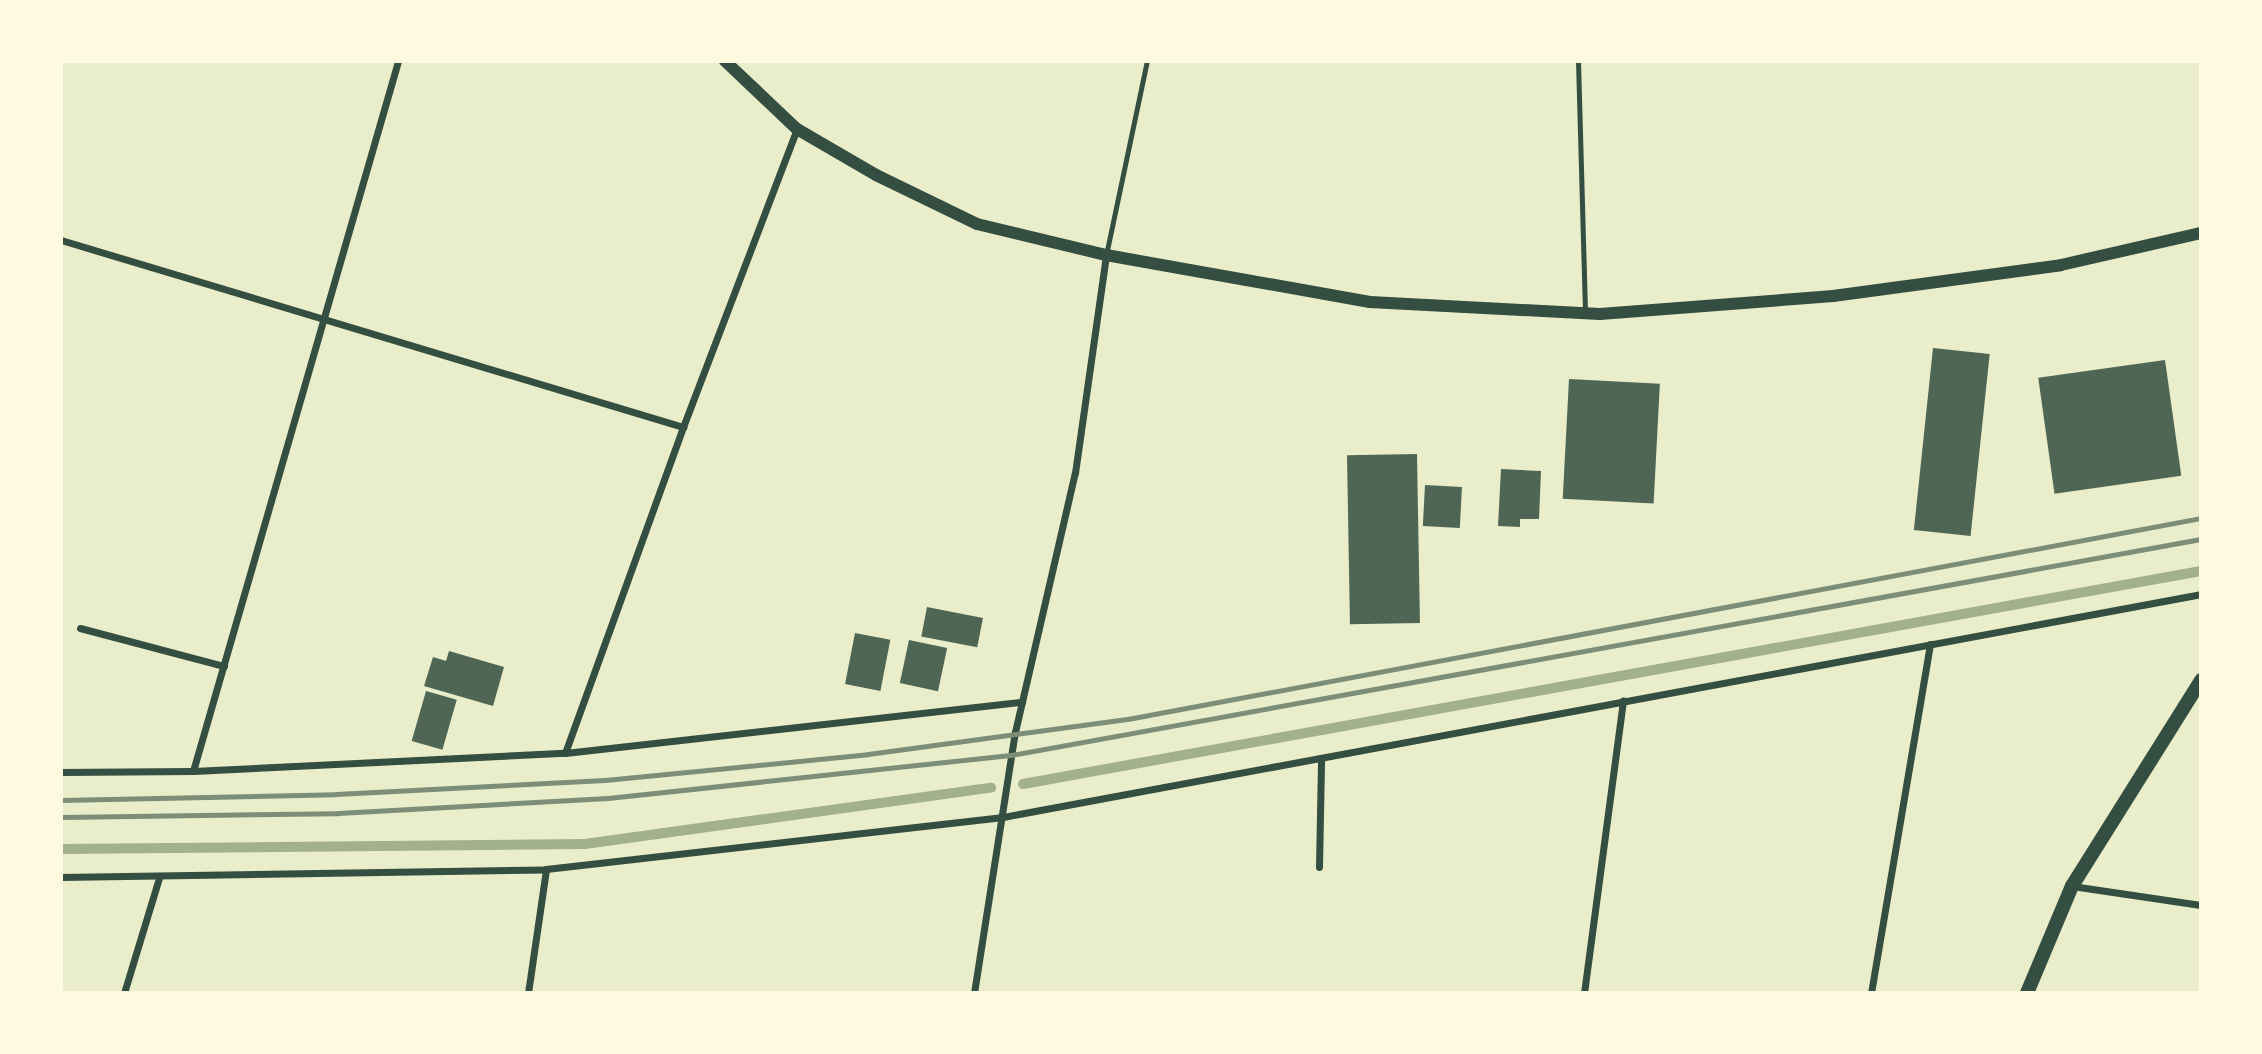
<!DOCTYPE html>
<style>
body{margin:0}
#map{position:relative;width:2262px;height:1054px;overflow:hidden;background:#e9edc9;font-family:"DejaVu Sans",sans-serif}
div>[style]{position:absolute}
[style*='--x']{left:calc(var(--x)*1px);top:calc(var(--y)*1px);width:calc(var(--w)*1px);rotate:calc(var(--a)*1deg)}
.stream>*{height:10px;margin:-5px;padding:0 5px;transform-origin:5px;border-radius:5px;background:#a3b18a}
.building>*{inset:0;background:#4f6655;transform-origin:0 0}
.service>*{height:5px;margin:-2.5px;padding:0 2.5px;transform-origin:2.5px;border-radius:2.5px;background:#344e41}
.minor>*{height:7px;margin:-3.5px;padding:0 3.5px;transform-origin:3.5px;border-radius:3.5px;background:#344e41}
.tertiary>*{height:12px;margin:-6px;padding:0 6px;transform-origin:6px;border-radius:6px;background:#344e41}
.secondary>*{height:14px;margin:-7px;padding:0 7px;transform-origin:7px;border-radius:7px;background:#344e41}
.rail>*{height:5px;margin:-2.5px;padding:0 2.5px;transform-origin:2.5px;border-radius:2.5px;background:#7c8e77}
span{translate:-50% -50%;white-space:nowrap;text-align:center;line-height:1.15;-webkit-text-stroke:7px #fefae0;paint-order:stroke}
.frame{position:absolute;inset:0;border:63px solid #fefae0;pointer-events:none}
</style>
<div id="map">
<div class="stream">
<div style="--x:1023;--y:784;--w:1197;--a:-10.25"></div>
<div style="--x:61;--y:849;--w:524;--a:-0.55"></div>
<div style="--x:585;--y:844;--w:410;--a:-7.9"></div>
</div>
<div class="building">
<div style="left:1933px;top:348px;width:57px;height:183px;rotate:6deg"></div>
<div style="left:2165px;top:360px;width:117px;height:128px;rotate:82deg"></div>
<div style="left:1569px;top:379px;width:91px;height:120px;rotate:3deg"></div>
<div style="left:1417px;top:454px;width:169px;height:70px;rotate:89deg"></div>
<div style="clip-path:polygon(1501px 469px,1541px 471px,1539px 519px,1520px 519px,1520px 527px,1498px 526px)"></div>
<div style="left:1425px;top:485px;width:37px;height:41px;rotate:3deg"></div>
<div style="left:927px;top:607px;width:57px;height:30px;rotate:11deg"></div>
<div style="left:855px;top:633px;width:36px;height:52px;rotate:11deg"></div>
<div style="left:909px;top:640px;width:39px;height:44px;rotate:12deg"></div>
<div style="clip-path:polygon(449px 651px,504px 667px,493px 706px,424px 686px,433px 657px,446px 661px)"></div>
<div style="left:426px;top:691px;width:32px;height:52px;rotate:16deg"></div>
</div>
<div class="service">
<div style="--x:1578;--y:61;--w:252;--a:88.4"></div>
<div style="--x:1106;--y:255;--w:198;--a:-78.1"></div>
</div>
<div class="minor">
<div style="--x:61;--y:240;--w:650;--a:16.73"></div>
<div style="--x:80;--y:628;--w:149;--a:14.8"></div>
<div style="--x:565;--y:753;--w:347;--a:-70.1"></div>
<div style="--x:683;--y:427;--w:319;--a:-69.1"></div>
<div style="--x:193;--y:771;--w:739;--a:-73.89"></div>
<div style="--x:61;--y:772;--w:132;--a:-0.4"></div>
<div style="--x:193;--y:771;--w:372;--a:-2.8"></div>
<div style="--x:565;--y:753;--w:460;--a:-6.4"></div>
<div style="--x:1319;--y:867;--w:109;--a:-88.9"></div>
<div style="--x:61;--y:877;--w:485;--a:-0.9"></div>
<div style="--x:546;--y:869;--w:460;--a:-6.5"></div>
<div style="--x:1003;--y:817;--w:1219;--a:-10.54"></div>
<div style="--x:2072;--y:886;--w:130;--a:8.4"></div>
<div style="--x:124;--y:993;--w:120;--a:-73.1"></div>
<div style="--x:528;--y:993;--w:125;--a:-81.7"></div>
<div style="--x:974;--y:993;--w:264;--a:-81.1"></div>
<div style="--x:1015;--y:732;--w:266;--a:-77"></div>
<div style="--x:1075;--y:473;--w:220;--a:-81.9"></div>
<div style="--x:1584;--y:993;--w:295;--a:-82.4"></div>
<div style="--x:1871;--y:993;--w:354;--a:-80.4"></div>
</div>
<div class="tertiary">
<div style="--x:725;--y:61;--w:99;--a:43.4"></div>
<div style="--x:797;--y:129;--w:91;--a:30.2"></div>
<div style="--x:876;--y:175;--w:112;--a:25.9"></div>
<div style="--x:977;--y:224;--w:133;--a:13.5"></div>
<div style="--x:1106;--y:255;--w:268;--a:10.1"></div>
<div style="--x:1370;--y:302;--w:230;--a:3"></div>
<div style="--x:1600;--y:314;--w:234;--a:-4.4"></div>
<div style="--x:1833;--y:296;--w:230;--a:-7.7"></div>
<div style="--x:2061;--y:265;--w:144;--a:-12.9"></div>
</div>
<div class="secondary">
<div style="--x:2027;--y:993;--w:116;--a:-67.2"></div>
<div style="--x:2072;--y:886;--w:243;--a:-57.9"></div>
</div>
<div class="rail">
<div style="--x:61;--y:800;--w:275;--a:-1.2"></div>
<div style="--x:336;--y:794;--w:269;--a:-3"></div>
<div style="--x:605;--y:780;--w:264;--a:-5.6"></div>
<div style="--x:868;--y:754;--w:267;--a:-7.7"></div>
<div style="--x:1133;--y:718;--w:1087;--a:-10.61"></div>
<div style="--x:61;--y:817;--w:277;--a:-0.8"></div>
<div style="--x:338;--y:813;--w:270;--a:-3.2"></div>
<div style="--x:608;--y:798;--w:405;--a:-6.1"></div>
<div style="--x:1011;--y:755;--w:1209;--a:-10.29"></div>
</div>
<div class="frame"></div>
</div>
